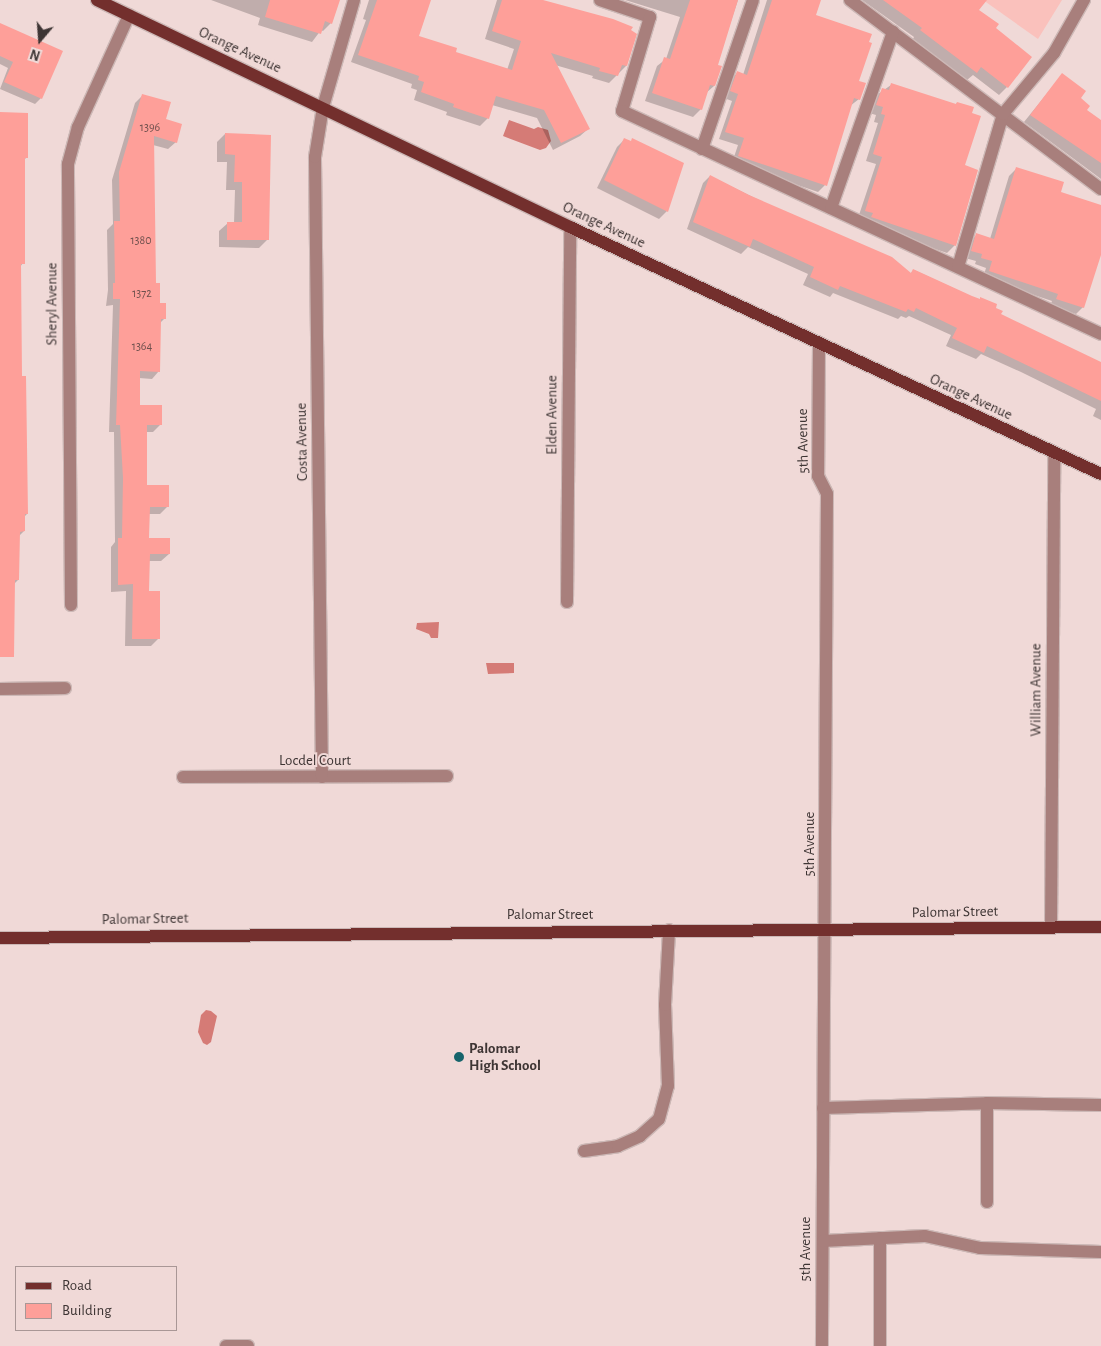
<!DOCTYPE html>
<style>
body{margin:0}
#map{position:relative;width:1101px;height:1346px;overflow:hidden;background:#f0d9d7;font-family:"Alegreya Sans",sans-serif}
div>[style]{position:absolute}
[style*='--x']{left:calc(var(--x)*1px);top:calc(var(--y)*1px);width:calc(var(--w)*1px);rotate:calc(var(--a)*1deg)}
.green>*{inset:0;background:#fac1bc}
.water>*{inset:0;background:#d57b76}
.shadow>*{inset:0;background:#0003}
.building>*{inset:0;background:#fe9f99}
.roads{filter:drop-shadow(1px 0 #ccb8b6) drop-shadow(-1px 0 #ccb8b6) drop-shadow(0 1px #ccb8b6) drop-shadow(0 -1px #ccb8b6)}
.minor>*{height:12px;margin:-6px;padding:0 6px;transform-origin:6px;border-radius:6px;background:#a87f7c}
.major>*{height:12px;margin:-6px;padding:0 6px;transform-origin:6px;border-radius:6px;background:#732f2d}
.dots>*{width:14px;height:14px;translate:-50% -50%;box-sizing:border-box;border:2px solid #f0d9d7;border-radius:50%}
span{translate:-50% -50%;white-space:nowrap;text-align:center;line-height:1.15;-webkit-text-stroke:4px #f0d9d7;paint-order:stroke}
.number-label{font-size:12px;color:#6e504d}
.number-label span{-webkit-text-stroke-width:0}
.street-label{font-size:15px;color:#3e3534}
.poi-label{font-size:15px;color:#3e3534;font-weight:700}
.left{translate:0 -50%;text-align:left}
.legend{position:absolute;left:15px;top:1266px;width:162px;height:65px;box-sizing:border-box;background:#f0d9d7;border:1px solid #a99796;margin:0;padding:6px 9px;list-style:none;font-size:15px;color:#3e3534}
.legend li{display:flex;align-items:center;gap:10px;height:25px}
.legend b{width:25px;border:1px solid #a99796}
.north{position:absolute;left:15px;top:15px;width:50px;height:50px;-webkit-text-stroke:4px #f0d9d7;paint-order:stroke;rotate:198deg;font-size:14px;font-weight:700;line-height:20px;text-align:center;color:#3e3534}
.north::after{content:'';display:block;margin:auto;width:18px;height:22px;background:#3e3534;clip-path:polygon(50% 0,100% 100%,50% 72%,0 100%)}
</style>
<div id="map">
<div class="green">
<div style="clip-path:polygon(983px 0,1062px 0,1038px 39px)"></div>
</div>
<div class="water">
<div style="clip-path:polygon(509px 120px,534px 129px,538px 127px,548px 130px,551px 141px,546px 148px,540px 150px,503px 136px)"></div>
<div style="clip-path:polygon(439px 622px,438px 638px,431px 638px,429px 634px,416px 629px,417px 623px)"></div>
<div style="clip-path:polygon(486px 663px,514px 663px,514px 673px,488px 674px)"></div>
<div style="clip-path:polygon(206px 1010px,211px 1011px,217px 1016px,211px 1042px,207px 1045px,203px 1043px,198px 1032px,201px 1015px)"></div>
</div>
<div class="shadow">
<div style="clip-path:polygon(211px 0,338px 0,331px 23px,323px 31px,321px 30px,312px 42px,258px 25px,260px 18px)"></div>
<div style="clip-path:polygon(369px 0,430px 0,418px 37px,454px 53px,507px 70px,514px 49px,485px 39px,497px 0,539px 0,635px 34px,626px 66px,609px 83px,592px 78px,593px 76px,555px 65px,588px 129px,580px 136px,553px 150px,537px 118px,492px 105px,488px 118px,480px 126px,446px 115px,447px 112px,414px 100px,417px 90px,411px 88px,412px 84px,351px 62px,366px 20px,363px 19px)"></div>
<div style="clip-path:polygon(625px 0,738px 0,716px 66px,714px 86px,706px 93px,701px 109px,693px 117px,645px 101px,657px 66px,666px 59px,680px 17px)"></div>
<div style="clip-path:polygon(767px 0,820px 0,815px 16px,859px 99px,850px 106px,825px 185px,818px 192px,732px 163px,738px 145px,719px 139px,732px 101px,724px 98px,730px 80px,737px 73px,743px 75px)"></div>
<div style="clip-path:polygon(862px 0,977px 0,978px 10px,994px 29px,1007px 87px,999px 95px,973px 75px,967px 80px,913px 39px,914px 37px)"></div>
<div style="clip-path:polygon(0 24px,41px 98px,35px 104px,0 89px,8px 68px,0 64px)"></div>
<div style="clip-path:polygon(1062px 75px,1085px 110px,1101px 122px,1101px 179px,1024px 122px)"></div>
<div style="clip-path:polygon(891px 85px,955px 105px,957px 103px,963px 166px,955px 245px,947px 253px,864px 225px,858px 218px,876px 164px,866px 161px,878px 123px,874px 122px,876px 115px,869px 113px,874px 97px)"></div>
<div style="clip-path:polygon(143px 95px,164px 120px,176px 142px,168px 149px,153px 145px,155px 284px,158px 304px,165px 318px,160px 323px,159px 371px,152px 379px,139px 378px,139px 406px,161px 424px,153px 432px,145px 432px,146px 486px,168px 506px,160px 514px,148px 514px,148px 539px,169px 554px,161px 561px,148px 561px,148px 593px,159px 638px,151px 646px,125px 646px,126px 591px,111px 592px,111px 547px,115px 542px,114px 432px,109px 432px,113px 305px,106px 306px,108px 290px,107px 230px,113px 224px,112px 180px,135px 103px)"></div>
<div style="clip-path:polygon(0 114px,26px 158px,23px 161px,23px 263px,20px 267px,20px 377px,27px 514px,24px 517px,24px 531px,19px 536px,18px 580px,14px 584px,0 642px)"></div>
<div style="clip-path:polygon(225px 134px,270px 136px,267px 240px,259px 248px,219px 247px,219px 231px,228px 223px,234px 223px,235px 190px,226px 190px,227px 162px,217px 162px,217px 142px)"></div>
<div style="clip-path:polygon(625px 139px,667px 211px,659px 219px,597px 188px,617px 147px)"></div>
<div style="clip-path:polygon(1016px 169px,1101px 215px,1101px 252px,1083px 307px,1076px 314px,1050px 306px,1052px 301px,983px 278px,986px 268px,975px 264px,976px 261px,965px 258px,970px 241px,977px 235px,990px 239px,1009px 176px)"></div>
<div style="clip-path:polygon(710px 176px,910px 274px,914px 270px,979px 300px,981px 298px,1000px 315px,1101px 363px,1101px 420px,1093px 416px,1096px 409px,1021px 372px,981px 354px,976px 359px,946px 346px,951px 335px,909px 316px,906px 318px,901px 316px,898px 319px,833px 293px,830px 297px,803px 285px,808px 274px,748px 247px,741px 254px,687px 229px,703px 183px)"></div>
</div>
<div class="building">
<div style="clip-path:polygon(270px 0,340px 0,332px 24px,325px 21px,321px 34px,265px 17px)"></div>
<div style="clip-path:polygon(377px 0,431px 0,419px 36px,457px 48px,456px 52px,512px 70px,521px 41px,492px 31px,502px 0,543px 0,613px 19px,633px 27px,631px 30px,637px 34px,627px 66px,622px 65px,618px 76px,599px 71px,600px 68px,551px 53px,590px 129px,561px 143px,544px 110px,496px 96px,489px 119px,453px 107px,454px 104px,421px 92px,424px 82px,418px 80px,419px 76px,358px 55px)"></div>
<div style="clip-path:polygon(690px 0,738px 0,718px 65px,722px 66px,715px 86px,710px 85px,702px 110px,652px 93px,664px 57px,670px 59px)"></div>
<div style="clip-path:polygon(772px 0,821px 0,816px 15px,872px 34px,869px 42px,872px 43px,859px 81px,866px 83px,860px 100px,854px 98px,827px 186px,738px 156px,744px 138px,725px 132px,738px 94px,730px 91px,737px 71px,747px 75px)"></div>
<div style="clip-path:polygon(883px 0,987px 0,979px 10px,999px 24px,996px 28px,1032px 57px,1008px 88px,981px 67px,977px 73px,920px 30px,922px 28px)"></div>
<div style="clip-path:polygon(0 23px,63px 51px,42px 99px,4px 82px,13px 62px,0 56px)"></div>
<div style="clip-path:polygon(1062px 73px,1086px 91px,1081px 98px,1090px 106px,1087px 110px,1101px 120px,1101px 163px,1030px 115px)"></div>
<div style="clip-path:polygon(891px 83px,956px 104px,957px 102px,974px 107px,972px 113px,981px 116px,965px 165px,978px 170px,956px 246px,871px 217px,873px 213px,865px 211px,882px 157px,873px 154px,885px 115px,881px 114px,883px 107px,876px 105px,882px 88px,889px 90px)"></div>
<div style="clip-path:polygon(142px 94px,171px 102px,166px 119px,182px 124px,177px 143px,154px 136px,156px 283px,160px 283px,160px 303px,166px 303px,166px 319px,161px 319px,160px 372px,140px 371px,140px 405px,162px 405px,162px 425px,147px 425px,147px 485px,169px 485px,169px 507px,150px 507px,149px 538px,170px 538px,170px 554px,150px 554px,149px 591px,160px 591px,160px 639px,132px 639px,133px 584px,118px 585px,118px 538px,122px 538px,123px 478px,120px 425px,116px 425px,120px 299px,113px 299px,113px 283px,115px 283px,114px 221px,120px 221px,119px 172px)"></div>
<div style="clip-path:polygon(0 112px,28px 113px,28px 158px,25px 158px,25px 264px,21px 264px,22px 376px,26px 376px,28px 514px,25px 514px,25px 531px,20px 532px,19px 580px,15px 580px,14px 657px,0 657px)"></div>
<div style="clip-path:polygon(225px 133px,271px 135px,269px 240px,227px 240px,227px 222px,242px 222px,242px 182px,234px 182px,235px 155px,225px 154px)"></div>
<div style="clip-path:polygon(624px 138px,631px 141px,632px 138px,684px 163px,668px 212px,604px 180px)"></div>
<div style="clip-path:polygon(1016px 167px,1064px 182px,1061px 192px,1101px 205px,1101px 255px,1084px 308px,1056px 299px,1058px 294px,989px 271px,992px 261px,981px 258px,982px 254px,971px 251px,976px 233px,994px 239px)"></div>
<div style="clip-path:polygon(710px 175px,749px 195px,892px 257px,911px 273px,913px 269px,972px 296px,980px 299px,980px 297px,997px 304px,996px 308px,1003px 311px,1001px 314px,1101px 362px,1101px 401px,987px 346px,984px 353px,952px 338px,957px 328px,916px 308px,914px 312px,908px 309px,906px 312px,840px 286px,838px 290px,810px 277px,814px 267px,753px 239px,750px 247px,693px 222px)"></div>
</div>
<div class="roads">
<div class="minor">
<div style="--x:600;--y:0;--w:53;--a:18.8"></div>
<div style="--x:650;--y:17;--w:98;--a:106.6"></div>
<div style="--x:622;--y:111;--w:528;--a:24.96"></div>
<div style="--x:850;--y:0;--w:314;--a:37"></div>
<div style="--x:702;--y:149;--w:157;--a:-71.1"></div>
<div style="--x:831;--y:208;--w:187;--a:-70.6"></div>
<div style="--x:958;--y:267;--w:159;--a:-73.6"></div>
<div style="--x:1003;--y:114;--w:80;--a:-50.1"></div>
<div style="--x:1054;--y:53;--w:61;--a:-60.5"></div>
<div style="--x:819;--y:344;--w:132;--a:90.4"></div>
<div style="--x:818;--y:476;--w:20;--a:63"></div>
<div style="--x:827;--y:494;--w:852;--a:90.34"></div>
<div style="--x:567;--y:602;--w:375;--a:-89.5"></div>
<div style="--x:71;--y:605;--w:441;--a:-90.4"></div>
<div style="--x:68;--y:164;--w:38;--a:-75"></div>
<div style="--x:78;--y:127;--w:123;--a:-65.5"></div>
<div style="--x:0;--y:689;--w:65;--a:-0.9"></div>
<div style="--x:183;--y:777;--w:264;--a:-0.2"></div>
<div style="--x:322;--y:777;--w:620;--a:-90.65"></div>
<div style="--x:315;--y:157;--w:51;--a:-80.9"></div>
<div style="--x:323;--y:107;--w:111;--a:-73.8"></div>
<div style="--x:1051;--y:927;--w:473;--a:-89.6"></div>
<div style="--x:823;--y:1108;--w:164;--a:-1.7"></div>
<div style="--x:987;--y:1103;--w:114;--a:1"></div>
<div style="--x:584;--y:1151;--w:34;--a:-8"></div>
<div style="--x:618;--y:1146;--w:24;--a:-24"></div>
<div style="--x:640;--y:1136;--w:25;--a:-42"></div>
<div style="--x:659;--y:1119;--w:34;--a:-75"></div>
<div style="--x:668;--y:1086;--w:81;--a:-92.1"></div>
<div style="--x:665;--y:1005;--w:75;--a:-86.9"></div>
<div style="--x:987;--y:1202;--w:99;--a:-90"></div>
<div style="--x:880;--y:1238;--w:108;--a:90"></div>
<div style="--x:823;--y:1241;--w:102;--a:-2.8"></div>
<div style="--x:925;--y:1236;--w:56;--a:12.3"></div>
<div style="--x:980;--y:1248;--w:121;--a:1.9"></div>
<div style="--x:226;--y:1346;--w:22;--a:0"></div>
</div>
<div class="major">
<div style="--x:97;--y:0;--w:525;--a:25.64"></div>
<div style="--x:570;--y:227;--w:586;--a:24.95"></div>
<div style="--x:0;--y:938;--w:1101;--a:-0.57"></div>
</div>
</div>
<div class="dots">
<div style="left:459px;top:1057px;background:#16646b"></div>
</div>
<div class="number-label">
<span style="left:150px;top:128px">1396</span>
<span style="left:141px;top:241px">1380</span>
<span style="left:142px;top:294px">1372</span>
<span style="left:142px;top:347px">1364</span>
</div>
<div class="street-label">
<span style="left:240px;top:50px;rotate:25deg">Orange Avenue</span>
<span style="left:604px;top:225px;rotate:25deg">Orange Avenue</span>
<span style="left:52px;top:304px;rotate:-90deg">Sheryl Avenue</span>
<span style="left:971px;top:397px;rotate:25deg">Orange Avenue</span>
<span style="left:552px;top:415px;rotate:-90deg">Elden Avenue</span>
<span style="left:803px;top:441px;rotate:-91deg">5th Avenue</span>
<span style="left:302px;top:442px;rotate:-91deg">Costa Avenue</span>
<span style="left:1036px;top:690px;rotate:-90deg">William Avenue</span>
<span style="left:315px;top:761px">Locdel Court</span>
<span style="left:810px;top:844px;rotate:-90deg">5th Avenue</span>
<span style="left:955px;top:912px;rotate:-1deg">Palomar Street</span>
<span style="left:550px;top:915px">Palomar Street</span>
<span style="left:145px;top:919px;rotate:-1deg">Palomar Street</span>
<span style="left:806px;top:1249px;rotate:-90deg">5th Avenue</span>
</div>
<div class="poi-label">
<span class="left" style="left:469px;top:1057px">Palomar<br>High School</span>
</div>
<ul class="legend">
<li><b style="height:6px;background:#732f2d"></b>Road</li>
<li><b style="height:14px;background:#fe9f99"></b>Building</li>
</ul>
<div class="north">N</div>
</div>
